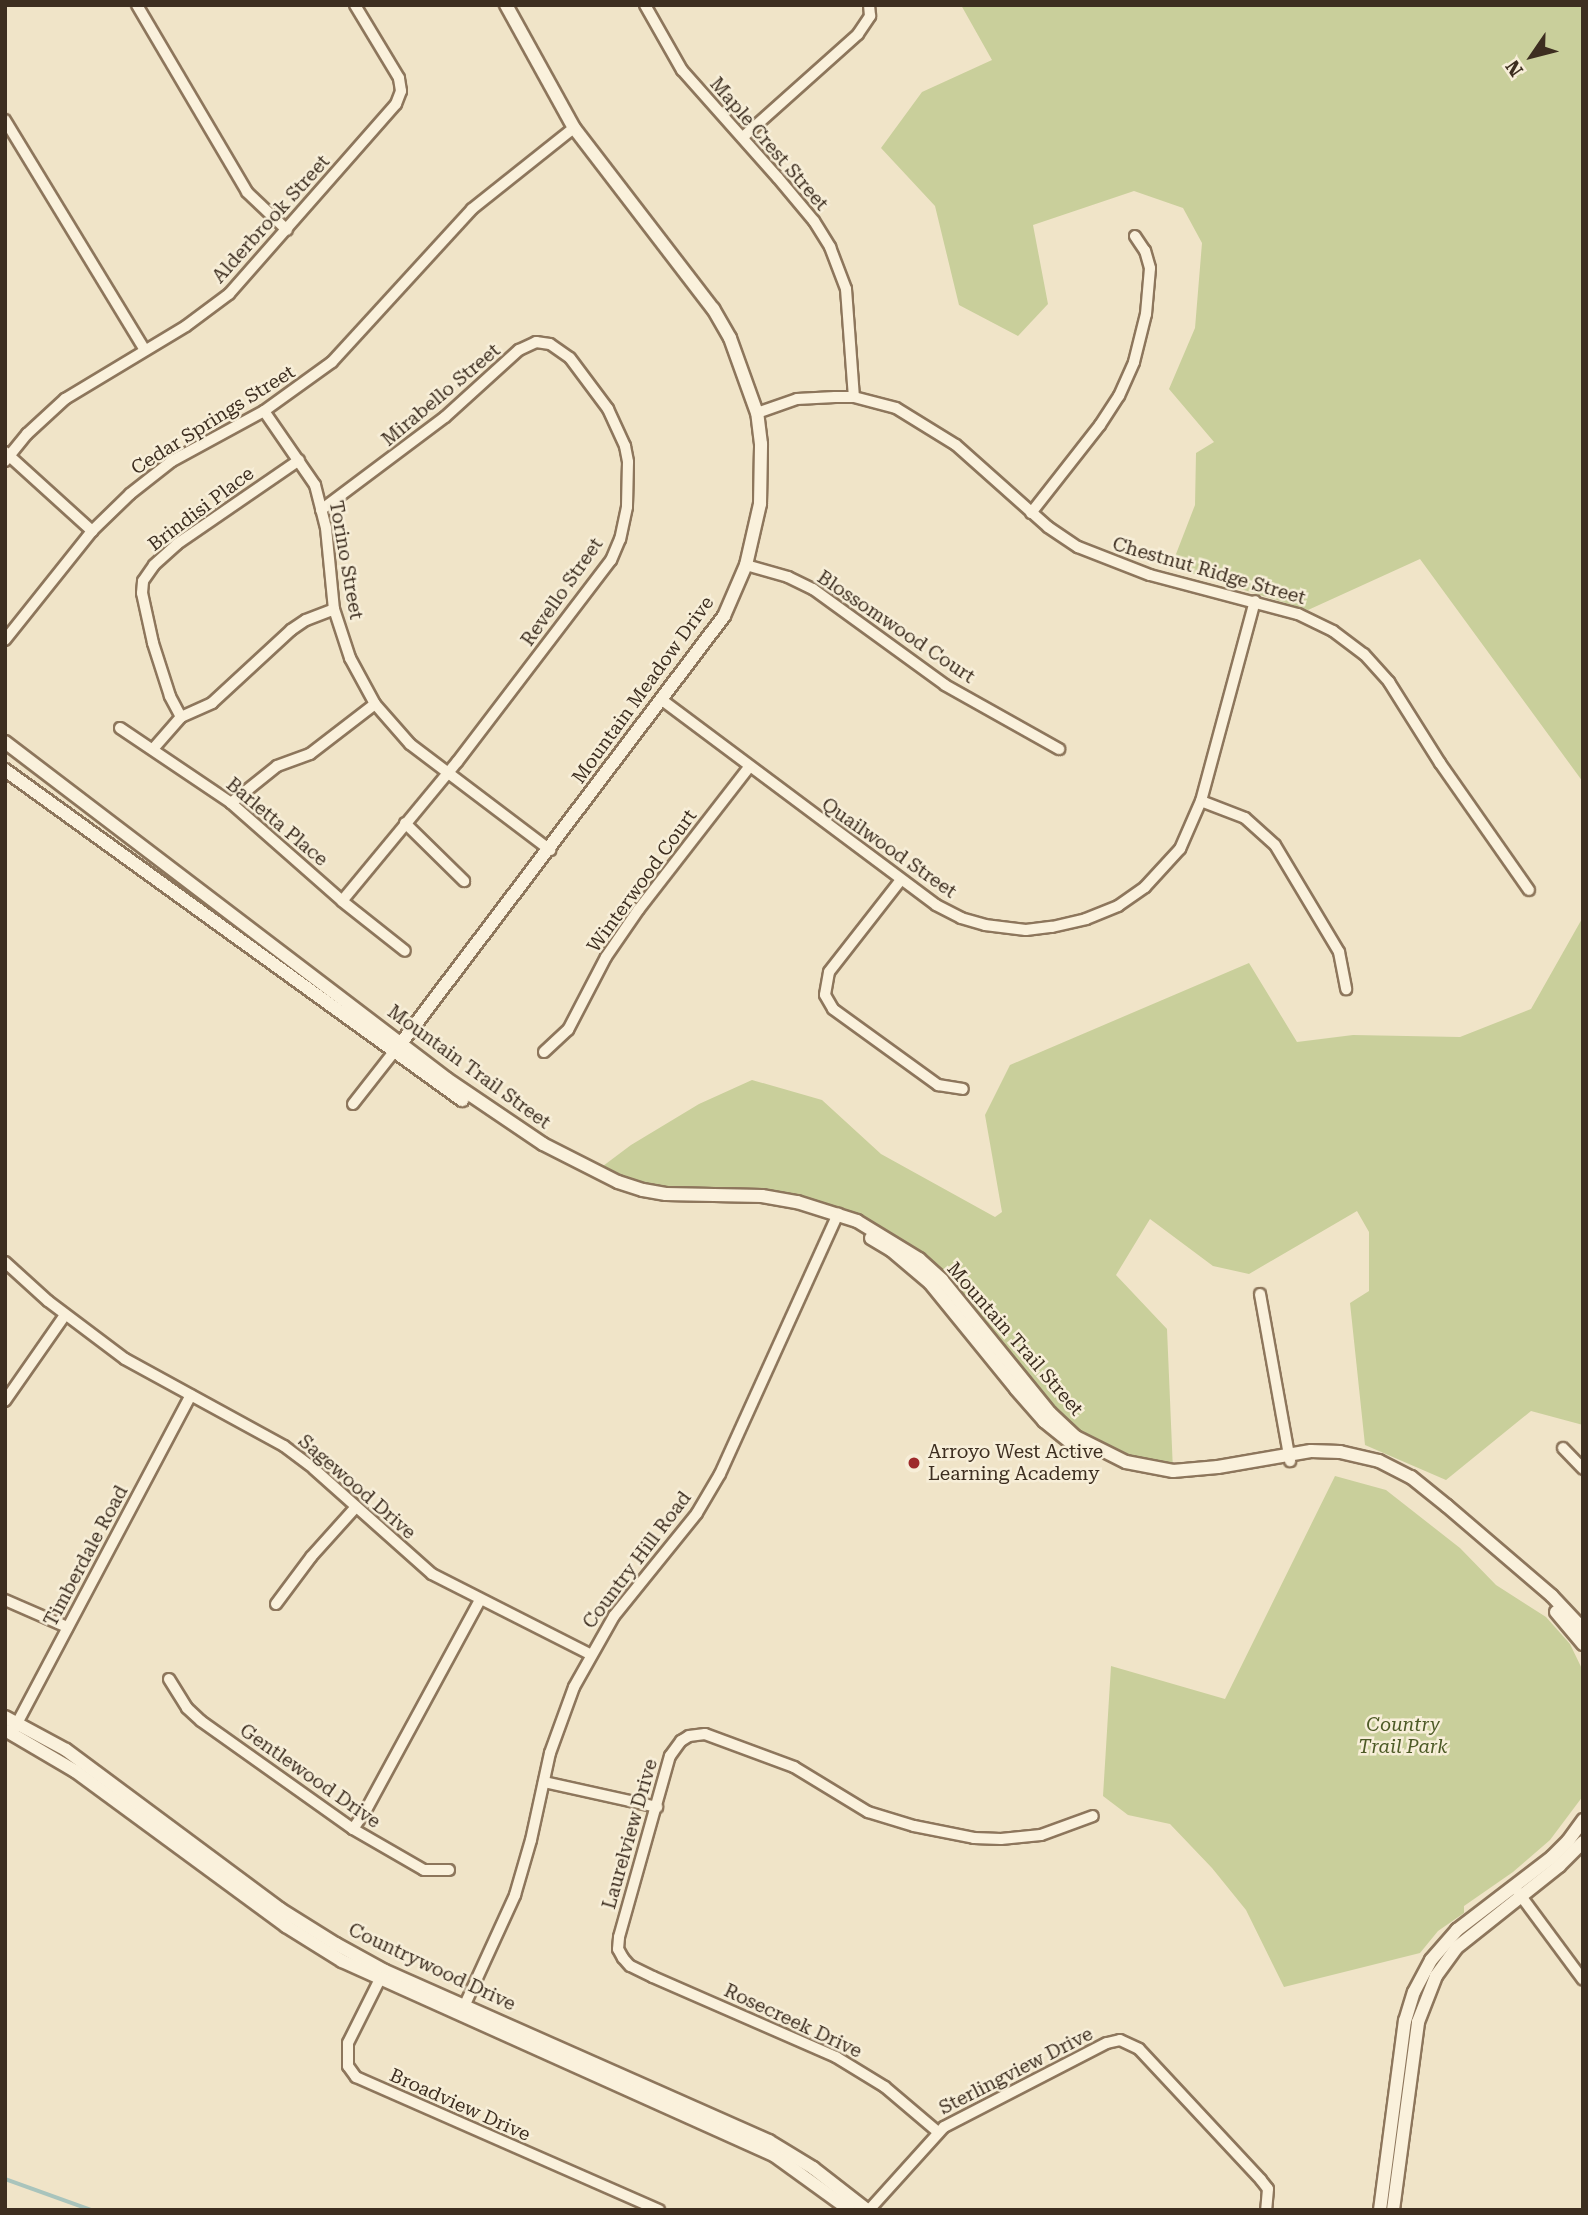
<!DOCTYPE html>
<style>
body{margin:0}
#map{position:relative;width:1588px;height:2215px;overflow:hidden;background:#f0e4c8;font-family:"Roboto Serif",serif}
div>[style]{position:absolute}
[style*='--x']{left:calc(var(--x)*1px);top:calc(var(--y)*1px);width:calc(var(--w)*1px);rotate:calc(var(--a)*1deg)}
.green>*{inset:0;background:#c9cf9b}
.stream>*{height:3.5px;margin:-1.75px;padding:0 1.75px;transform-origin:1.75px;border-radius:1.75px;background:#a9c4bc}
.roads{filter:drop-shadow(2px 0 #8d765c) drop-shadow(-2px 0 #8d765c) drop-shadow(0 2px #8d765c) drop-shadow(0 -2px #8d765c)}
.minor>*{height:10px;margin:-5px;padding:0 5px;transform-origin:5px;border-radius:5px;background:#faf1dc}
.tertiary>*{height:12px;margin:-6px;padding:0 6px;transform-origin:6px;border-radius:6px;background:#faf1dc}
.dots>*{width:19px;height:19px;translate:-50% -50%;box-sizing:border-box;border:4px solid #f7eed8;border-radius:50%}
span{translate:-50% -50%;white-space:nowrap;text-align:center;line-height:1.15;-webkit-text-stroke:5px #f7eed8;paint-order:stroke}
.street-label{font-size:19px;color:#3d2e20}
.poi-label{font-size:19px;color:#3d2e20}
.left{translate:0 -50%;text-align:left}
.park-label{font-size:19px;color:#4d5a26;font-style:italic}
.frame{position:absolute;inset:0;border:7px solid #3d2e20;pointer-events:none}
.north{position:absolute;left:1497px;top:21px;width:70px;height:70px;-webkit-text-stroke:5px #f7eed8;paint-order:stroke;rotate:235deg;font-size:19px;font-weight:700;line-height:28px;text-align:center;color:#3d2e20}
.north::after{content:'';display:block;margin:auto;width:24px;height:32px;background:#3d2e20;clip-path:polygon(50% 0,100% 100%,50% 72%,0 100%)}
</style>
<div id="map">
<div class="green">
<div style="clip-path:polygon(961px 5px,1583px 5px,1583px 782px,1420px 559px,1308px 610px,1171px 567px,1195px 505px,1196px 453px,1214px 442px,1169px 389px,1195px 328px,1202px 243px,1183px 208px,1134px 191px,1033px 225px,1048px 304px,1018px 336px,959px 305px,935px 206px,881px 148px,922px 92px,992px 60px)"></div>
<div style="clip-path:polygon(1583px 917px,1583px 1425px,1531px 1411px,1446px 1480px,1365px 1445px,1350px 1303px,1369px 1291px,1369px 1232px,1357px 1211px,1249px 1274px,1213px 1266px,1150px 1219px,1116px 1275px,1167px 1329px,1173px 1471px,1150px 1468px,1076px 1437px,892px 1241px,797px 1202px,666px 1194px,595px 1172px,631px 1145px,699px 1104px,752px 1080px,822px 1100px,881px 1154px,995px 1217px,1002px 1212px,985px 1115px,1010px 1065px,1249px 963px,1297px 1042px,1353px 1035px,1460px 1037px,1531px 1009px)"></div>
<div style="clip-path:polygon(1335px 1476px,1386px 1490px,1460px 1548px,1496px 1585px,1546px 1617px,1570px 1644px,1583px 1671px,1583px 1796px,1550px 1840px,1513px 1872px,1464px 1906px,1464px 1913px,1438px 1931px,1420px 1953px,1284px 1987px,1246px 1910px,1212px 1868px,1170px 1824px,1128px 1815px,1103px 1796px,1111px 1666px,1225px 1699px)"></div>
</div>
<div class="stream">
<div style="--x:5;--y:2179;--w:91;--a:19.8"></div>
</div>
<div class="roads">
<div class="minor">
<div style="--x:137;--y:5;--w:217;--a:59.5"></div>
<div style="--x:247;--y:192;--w:55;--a:43.5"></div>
<div style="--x:645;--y:5;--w:75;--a:60.4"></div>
<div style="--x:682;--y:70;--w:144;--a:48.4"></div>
<div style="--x:778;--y:178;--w:56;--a:50.1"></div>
<div style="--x:814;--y:221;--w:31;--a:58"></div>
<div style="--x:830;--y:247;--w:45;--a:69.1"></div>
<div style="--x:846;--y:289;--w:108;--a:85.8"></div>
<div style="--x:5;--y:120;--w:268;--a:58.7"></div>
<div style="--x:743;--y:137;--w:154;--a:-41.8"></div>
<div style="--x:858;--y:34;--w:22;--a:-56"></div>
<div style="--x:870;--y:16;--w:11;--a:-95"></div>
<div style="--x:264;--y:411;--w:90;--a:55.4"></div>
<div style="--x:315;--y:485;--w:44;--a:75.7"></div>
<div style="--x:326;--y:528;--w:81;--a:84.4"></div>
<div style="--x:334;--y:609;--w:52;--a:71.9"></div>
<div style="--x:350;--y:658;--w:52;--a:61.5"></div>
<div style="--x:375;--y:704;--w:53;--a:48.8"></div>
<div style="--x:410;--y:744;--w:176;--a:37.1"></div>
<div style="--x:757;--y:413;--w:42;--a:-19.3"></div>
<div style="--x:797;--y:399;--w:38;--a:-3"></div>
<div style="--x:835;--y:397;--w:19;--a:0"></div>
<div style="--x:854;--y:397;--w:43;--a:14.7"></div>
<div style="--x:896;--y:408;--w:70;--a:31.7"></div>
<div style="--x:956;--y:445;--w:123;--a:41.7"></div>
<div style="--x:1048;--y:527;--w:36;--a:34"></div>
<div style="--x:1078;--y:547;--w:77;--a:21.3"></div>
<div style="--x:1150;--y:575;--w:153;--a:14.8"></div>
<div style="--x:1298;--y:614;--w:39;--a:26"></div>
<div style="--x:1333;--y:631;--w:39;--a:37"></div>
<div style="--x:1364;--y:654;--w:38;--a:48"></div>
<div style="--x:1389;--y:682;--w:96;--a:57.8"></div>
<div style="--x:1440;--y:763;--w:155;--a:55"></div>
<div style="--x:5;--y:452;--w:118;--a:42.2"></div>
<div style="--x:5;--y:461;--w:35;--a:-51"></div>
<div style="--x:27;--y:434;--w:52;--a:-42.6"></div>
<div style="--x:65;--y:399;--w:141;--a:-31.1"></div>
<div style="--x:186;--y:326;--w:54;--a:-36.7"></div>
<div style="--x:229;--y:294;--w:253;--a:-48.7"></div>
<div style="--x:396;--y:104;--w:14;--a:-69"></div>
<div style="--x:401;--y:91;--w:13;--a:-99"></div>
<div style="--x:399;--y:78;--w:85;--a:-121.1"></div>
<div style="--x:321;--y:510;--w:155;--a:-36.9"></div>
<div style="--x:445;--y:417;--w:100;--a:-42.2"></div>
<div style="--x:519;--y:350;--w:19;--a:-25"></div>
<div style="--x:536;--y:342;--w:14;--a:8"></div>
<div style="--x:550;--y:344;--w:24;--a:35"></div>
<div style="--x:570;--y:358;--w:64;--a:53.3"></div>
<div style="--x:608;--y:409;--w:41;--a:65.3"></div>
<div style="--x:625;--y:446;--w:16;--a:79"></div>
<div style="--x:628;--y:462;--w:45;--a:91.3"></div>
<div style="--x:627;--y:507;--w:33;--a:102"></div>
<div style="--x:620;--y:539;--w:23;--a:113"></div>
<div style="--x:611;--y:560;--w:254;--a:127.3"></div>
<div style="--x:457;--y:762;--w:180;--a:129.6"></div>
<div style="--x:1031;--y:513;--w:112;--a:-51.9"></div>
<div style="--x:1100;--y:425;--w:35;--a:-57"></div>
<div style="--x:1119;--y:396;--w:37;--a:-66"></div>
<div style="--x:1134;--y:362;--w:49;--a:-76"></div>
<div style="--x:1146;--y:314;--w:46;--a:-85"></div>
<div style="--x:1150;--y:268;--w:18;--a:-106"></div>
<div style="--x:1145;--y:251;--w:18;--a:-124"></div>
<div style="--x:746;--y:565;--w:44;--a:15.9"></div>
<div style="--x:788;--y:577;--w:28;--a:26"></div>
<div style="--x:813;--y:589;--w:163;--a:36"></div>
<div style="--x:945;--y:685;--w:131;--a:29.3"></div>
<div style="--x:5;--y:640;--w:139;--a:-51.4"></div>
<div style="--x:92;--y:531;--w:53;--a:-44.2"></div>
<div style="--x:130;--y:494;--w:53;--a:-38.2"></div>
<div style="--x:172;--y:461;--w:105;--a:-28.5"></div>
<div style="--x:264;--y:411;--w:84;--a:-35.8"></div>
<div style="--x:332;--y:362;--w:207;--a:-47.5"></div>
<div style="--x:472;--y:209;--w:130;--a:-38.5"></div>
<div style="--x:662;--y:700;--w:342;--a:36.8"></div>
<div style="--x:936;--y:905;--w:28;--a:27"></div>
<div style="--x:961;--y:918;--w:25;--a:16"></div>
<div style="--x:985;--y:925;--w:41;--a:7"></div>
<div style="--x:1026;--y:930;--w:26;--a:-7"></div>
<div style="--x:1052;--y:927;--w:35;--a:-13"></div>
<div style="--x:1086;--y:919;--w:35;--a:-22"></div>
<div style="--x:1118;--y:906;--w:33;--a:-35"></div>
<div style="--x:1145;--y:887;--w:52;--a:-47.4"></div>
<div style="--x:1180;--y:849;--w:52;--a:-66.4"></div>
<div style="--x:1201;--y:801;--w:207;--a:-74.9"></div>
<div style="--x:181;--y:717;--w:24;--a:-118"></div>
<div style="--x:170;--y:696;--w:56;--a:-107.8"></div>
<div style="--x:153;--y:643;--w:51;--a:-102.4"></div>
<div style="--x:142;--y:593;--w:12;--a:-85"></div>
<div style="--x:143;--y:581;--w:19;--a:-55"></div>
<div style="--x:154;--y:565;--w:31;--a:-42"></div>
<div style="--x:177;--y:544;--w:148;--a:-34.5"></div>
<div style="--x:181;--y:717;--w:34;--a:-24"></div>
<div style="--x:212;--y:703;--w:108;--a:-42.7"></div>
<div style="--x:291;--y:630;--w:18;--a:-34"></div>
<div style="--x:306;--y:620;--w:30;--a:-21"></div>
<div style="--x:120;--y:728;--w:134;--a:34"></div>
<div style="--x:231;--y:803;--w:148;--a:41.4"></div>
<div style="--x:342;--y:901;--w:80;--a:38.4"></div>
<div style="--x:153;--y:749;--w:43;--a:-48.8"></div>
<div style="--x:1201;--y:801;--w:47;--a:21.1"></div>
<div style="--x:1245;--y:818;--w:40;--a:42"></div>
<div style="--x:1275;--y:845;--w:125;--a:59.1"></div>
<div style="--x:1339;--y:952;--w:38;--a:79"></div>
<div style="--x:231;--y:803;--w:59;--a:-38.8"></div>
<div style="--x:277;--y:766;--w:35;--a:-20"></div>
<div style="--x:310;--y:754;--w:82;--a:-37.6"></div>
<div style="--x:405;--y:823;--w:83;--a:44.5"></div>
<div style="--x:900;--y:881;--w:115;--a:128"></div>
<div style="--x:829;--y:972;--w:23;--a:100"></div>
<div style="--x:825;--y:995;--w:16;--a:60"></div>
<div style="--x:833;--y:1009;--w:130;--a:35.9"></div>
<div style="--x:938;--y:1085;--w:25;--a:9"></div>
<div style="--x:544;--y:1052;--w:33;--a:-43"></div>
<div style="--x:568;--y:1030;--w:82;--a:-62.5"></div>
<div style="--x:606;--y:957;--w:58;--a:-55.5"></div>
<div style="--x:639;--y:909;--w:180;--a:-52.2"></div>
<div style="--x:353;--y:1104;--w:65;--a:-51.9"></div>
<div style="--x:5;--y:1262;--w:58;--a:42.2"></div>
<div style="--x:48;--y:1301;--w:96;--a:37"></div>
<div style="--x:125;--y:1359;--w:181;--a:28.7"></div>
<div style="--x:284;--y:1446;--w:38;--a:37"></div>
<div style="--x:314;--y:1469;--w:158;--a:41.7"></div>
<div style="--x:432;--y:1574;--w:177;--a:26.9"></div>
<div style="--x:1260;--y:1294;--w:170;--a:79.8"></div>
<div style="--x:5;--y:1401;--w:105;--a:-55.1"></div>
<div style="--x:1563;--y:1448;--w:29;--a:46"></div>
<div style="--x:5;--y:1600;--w:68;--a:23.5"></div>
<div style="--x:276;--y:1604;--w:59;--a:-53.3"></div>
<div style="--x:311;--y:1557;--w:67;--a:-48"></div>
<div style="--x:169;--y:1679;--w:34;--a:58"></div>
<div style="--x:187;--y:1708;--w:19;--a:43"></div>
<div style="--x:201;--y:1721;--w:186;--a:35.4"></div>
<div style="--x:353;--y:1829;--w:82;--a:30"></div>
<div style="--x:424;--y:1870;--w:25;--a:0"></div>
<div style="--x:13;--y:1731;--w:380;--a:-62.1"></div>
<div style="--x:544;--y:1782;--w:116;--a:12.5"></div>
<div style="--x:353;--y:1829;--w:23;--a:-56"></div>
<div style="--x:366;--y:1810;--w:239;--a:-61.5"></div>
<div style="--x:1518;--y:1892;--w:109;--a:53.5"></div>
<div style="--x:383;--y:1973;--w:78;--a:116.6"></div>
<div style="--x:348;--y:2043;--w:23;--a:90"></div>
<div style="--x:348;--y:2066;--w:14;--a:54"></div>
<div style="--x:356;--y:2077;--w:331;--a:23.7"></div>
<div style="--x:462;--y:2011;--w:128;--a:-65.4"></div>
<div style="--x:515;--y:1895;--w:57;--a:-73.8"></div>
<div style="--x:531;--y:1840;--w:89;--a:-77.7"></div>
<div style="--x:550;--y:1753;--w:70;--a:-70"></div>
<div style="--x:574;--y:1687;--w:81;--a:-60.6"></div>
<div style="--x:614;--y:1616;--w:132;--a:-51.1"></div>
<div style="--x:697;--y:1513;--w:45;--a:-59.5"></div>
<div style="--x:720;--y:1474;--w:286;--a:-65.6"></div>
<div style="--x:938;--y:2132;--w:70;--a:-139.7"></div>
<div style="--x:885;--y:2087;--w:57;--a:-148.5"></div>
<div style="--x:836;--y:2057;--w:200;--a:-156.4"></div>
<div style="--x:653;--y:1977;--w:25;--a:-154"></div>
<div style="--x:630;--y:1966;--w:11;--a:-131"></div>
<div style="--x:623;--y:1958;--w:10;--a:-119"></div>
<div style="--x:618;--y:1949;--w:12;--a:-85"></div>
<div style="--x:619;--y:1937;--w:188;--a:-74.3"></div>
<div style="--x:670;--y:1756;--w:19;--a:-54"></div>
<div style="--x:681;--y:1741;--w:9;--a:-32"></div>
<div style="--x:689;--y:1736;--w:16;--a:-7"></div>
<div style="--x:705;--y:1734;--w:95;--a:20.3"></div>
<div style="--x:794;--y:1767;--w:87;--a:31.3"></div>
<div style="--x:868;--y:1812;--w:48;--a:16.9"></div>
<div style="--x:914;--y:1826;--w:61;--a:11.3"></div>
<div style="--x:974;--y:1838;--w:27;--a:2"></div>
<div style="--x:1001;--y:1839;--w:40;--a:-5.7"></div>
<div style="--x:1041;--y:1835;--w:55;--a:-20.1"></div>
<div style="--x:869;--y:2210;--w:112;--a:-47.9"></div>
<div style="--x:944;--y:2127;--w:183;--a:-27.3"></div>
<div style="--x:1107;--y:2043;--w:13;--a:-13"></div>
<div style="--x:1120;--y:2040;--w:21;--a:25"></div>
<div style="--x:1139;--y:2049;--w:179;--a:47"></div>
<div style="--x:1261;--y:2180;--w:11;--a:52"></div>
<div style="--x:1268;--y:2189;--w:21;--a:95"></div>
</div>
<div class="tertiary">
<div style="--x:5;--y:742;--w:556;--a:37.32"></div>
<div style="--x:447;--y:1079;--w:116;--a:34.1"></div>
<div style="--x:543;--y:1144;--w:84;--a:26.9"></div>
<div style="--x:618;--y:1182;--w:26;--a:18"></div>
<div style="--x:643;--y:1190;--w:23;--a:10"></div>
<div style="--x:666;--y:1194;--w:96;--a:1.2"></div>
<div style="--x:762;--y:1196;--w:36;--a:10"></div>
<div style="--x:797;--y:1202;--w:63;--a:17.6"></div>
<div style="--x:857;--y:1221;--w:73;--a:31.5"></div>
<div style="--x:919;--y:1259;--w:31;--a:42"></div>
<div style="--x:942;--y:1280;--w:171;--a:50.9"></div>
<div style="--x:1050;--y:1413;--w:35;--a:43"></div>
<div style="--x:1076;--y:1437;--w:56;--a:26.6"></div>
<div style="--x:1126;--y:1462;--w:48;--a:10.8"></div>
<div style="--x:1173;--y:1471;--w:45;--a:-5.1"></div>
<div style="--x:1218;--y:1467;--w:94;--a:-9.8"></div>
<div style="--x:1311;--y:1451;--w:29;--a:2"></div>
<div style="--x:1340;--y:1452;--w:40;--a:13"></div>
<div style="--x:1379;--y:1461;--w:36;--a:27"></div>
<div style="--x:1411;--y:1477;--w:46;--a:38.9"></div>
<div style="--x:1447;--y:1506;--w:138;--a:40.6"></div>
<div style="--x:1552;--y:1596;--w:45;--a:46.8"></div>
<div style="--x:5;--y:770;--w:564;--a:35.83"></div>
<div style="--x:396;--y:1050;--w:544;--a:-52.92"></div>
<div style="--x:724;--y:616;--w:56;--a:-66.7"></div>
<div style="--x:746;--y:565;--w:63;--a:-77.1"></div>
<div style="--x:760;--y:504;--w:60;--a:-89"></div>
<div style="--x:761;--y:444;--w:31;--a:-97"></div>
<div style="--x:757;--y:413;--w:80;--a:-109.8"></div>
<div style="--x:730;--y:338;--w:34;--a:-120"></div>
<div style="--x:713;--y:309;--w:228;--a:-127.5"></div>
<div style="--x:574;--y:128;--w:141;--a:-118.9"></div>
<div style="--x:871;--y:1238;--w:23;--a:31"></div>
<div style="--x:891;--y:1250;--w:51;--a:40.2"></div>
<div style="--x:930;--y:1283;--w:136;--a:50.9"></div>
<div style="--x:1016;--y:1389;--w:43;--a:48.8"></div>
<div style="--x:1044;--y:1421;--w:40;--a:39"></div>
<div style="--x:1556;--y:1612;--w:42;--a:49.8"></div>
<div style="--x:5;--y:1717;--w:69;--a:28.4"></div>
<div style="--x:66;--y:1750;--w:267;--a:36.6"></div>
<div style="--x:280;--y:1909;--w:66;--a:32"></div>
<div style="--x:336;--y:1944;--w:56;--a:28.9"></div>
<div style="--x:385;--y:1971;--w:420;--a:23.9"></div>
<div style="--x:769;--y:2141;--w:52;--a:31.5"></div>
<div style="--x:813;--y:2168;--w:68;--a:37.9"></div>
<div style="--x:5;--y:1730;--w:81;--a:30.4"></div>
<div style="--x:75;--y:1771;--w:262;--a:36.3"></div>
<div style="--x:286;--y:1926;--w:66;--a:32"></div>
<div style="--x:342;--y:1961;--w:475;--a:24.2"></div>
<div style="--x:775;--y:2156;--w:92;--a:35.8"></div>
<div style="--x:1380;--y:2210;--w:191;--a:-82.5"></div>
<div style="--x:1405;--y:2021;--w:30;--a:-73"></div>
<div style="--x:1414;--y:1992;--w:36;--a:-62"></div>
<div style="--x:1431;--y:1960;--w:40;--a:-49"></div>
<div style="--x:1457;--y:1930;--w:120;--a:-37.5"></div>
<div style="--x:1552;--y:1857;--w:23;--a:-45"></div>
<div style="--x:1568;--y:1841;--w:26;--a:-54"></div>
<div style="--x:1393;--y:2210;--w:190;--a:-82.4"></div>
<div style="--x:1418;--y:2022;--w:49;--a:-68.6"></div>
<div style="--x:1436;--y:1976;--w:34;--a:-54"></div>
<div style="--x:1456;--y:1948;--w:132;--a:-38.5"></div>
<div style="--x:1559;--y:1866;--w:34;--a:-45"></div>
</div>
</div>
<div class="dots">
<div style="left:914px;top:1463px;background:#9e2a2b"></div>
</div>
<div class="street-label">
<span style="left:769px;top:144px;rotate:49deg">Maple Crest Street</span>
<span style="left:271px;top:219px;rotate:-48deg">Alderbrook Street</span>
<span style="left:441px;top:395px;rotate:-40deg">Mirabello Street</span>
<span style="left:213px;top:420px;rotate:-32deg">Cedar Springs Street</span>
<span style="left:201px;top:509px;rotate:-37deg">Brindisi Place</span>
<span style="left:346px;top:560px;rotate:80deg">Torino Street</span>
<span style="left:1209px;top:571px;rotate:16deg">Chestnut Ridge Street</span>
<span style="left:562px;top:592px;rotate:-55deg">Revello Street</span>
<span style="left:896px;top:627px;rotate:34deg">Blossomwood Court</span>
<span style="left:643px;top:690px;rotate:-54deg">Mountain Meadow Drive</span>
<span style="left:277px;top:822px;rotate:40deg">Barletta Place</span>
<span style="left:889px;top:848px;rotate:35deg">Quailwood Street</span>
<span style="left:642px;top:881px;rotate:-54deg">Winterwood Court</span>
<span style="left:469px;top:1067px;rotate:36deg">Mountain Trail Street</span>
<span style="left:1015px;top:1339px;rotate:49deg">Mountain Trail Street</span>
<span style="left:357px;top:1487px;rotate:41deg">Sagewood Drive</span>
<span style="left:86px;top:1556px;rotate:-62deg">Timberdale Road</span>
<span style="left:637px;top:1560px;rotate:-53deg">Country Hill Road</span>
<span style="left:310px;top:1776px;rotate:35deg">Gentlewood Drive</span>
<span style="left:630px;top:1834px;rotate:-74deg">Laurelview Drive</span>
<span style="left:432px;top:1967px;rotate:25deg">Countrywood Drive</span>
<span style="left:793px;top:2021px;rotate:25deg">Rosecreek Drive</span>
<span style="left:1016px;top:2071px;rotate:-27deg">Sterlingview Drive</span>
<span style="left:460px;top:2105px;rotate:24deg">Broadview Drive</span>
</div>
<div class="poi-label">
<span class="left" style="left:928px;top:1463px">Arroyo West Active<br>Learning Academy</span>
</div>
<div class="park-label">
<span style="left:1403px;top:1736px">Country<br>Trail Park</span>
</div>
<div class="frame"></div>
<div class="north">N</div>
</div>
